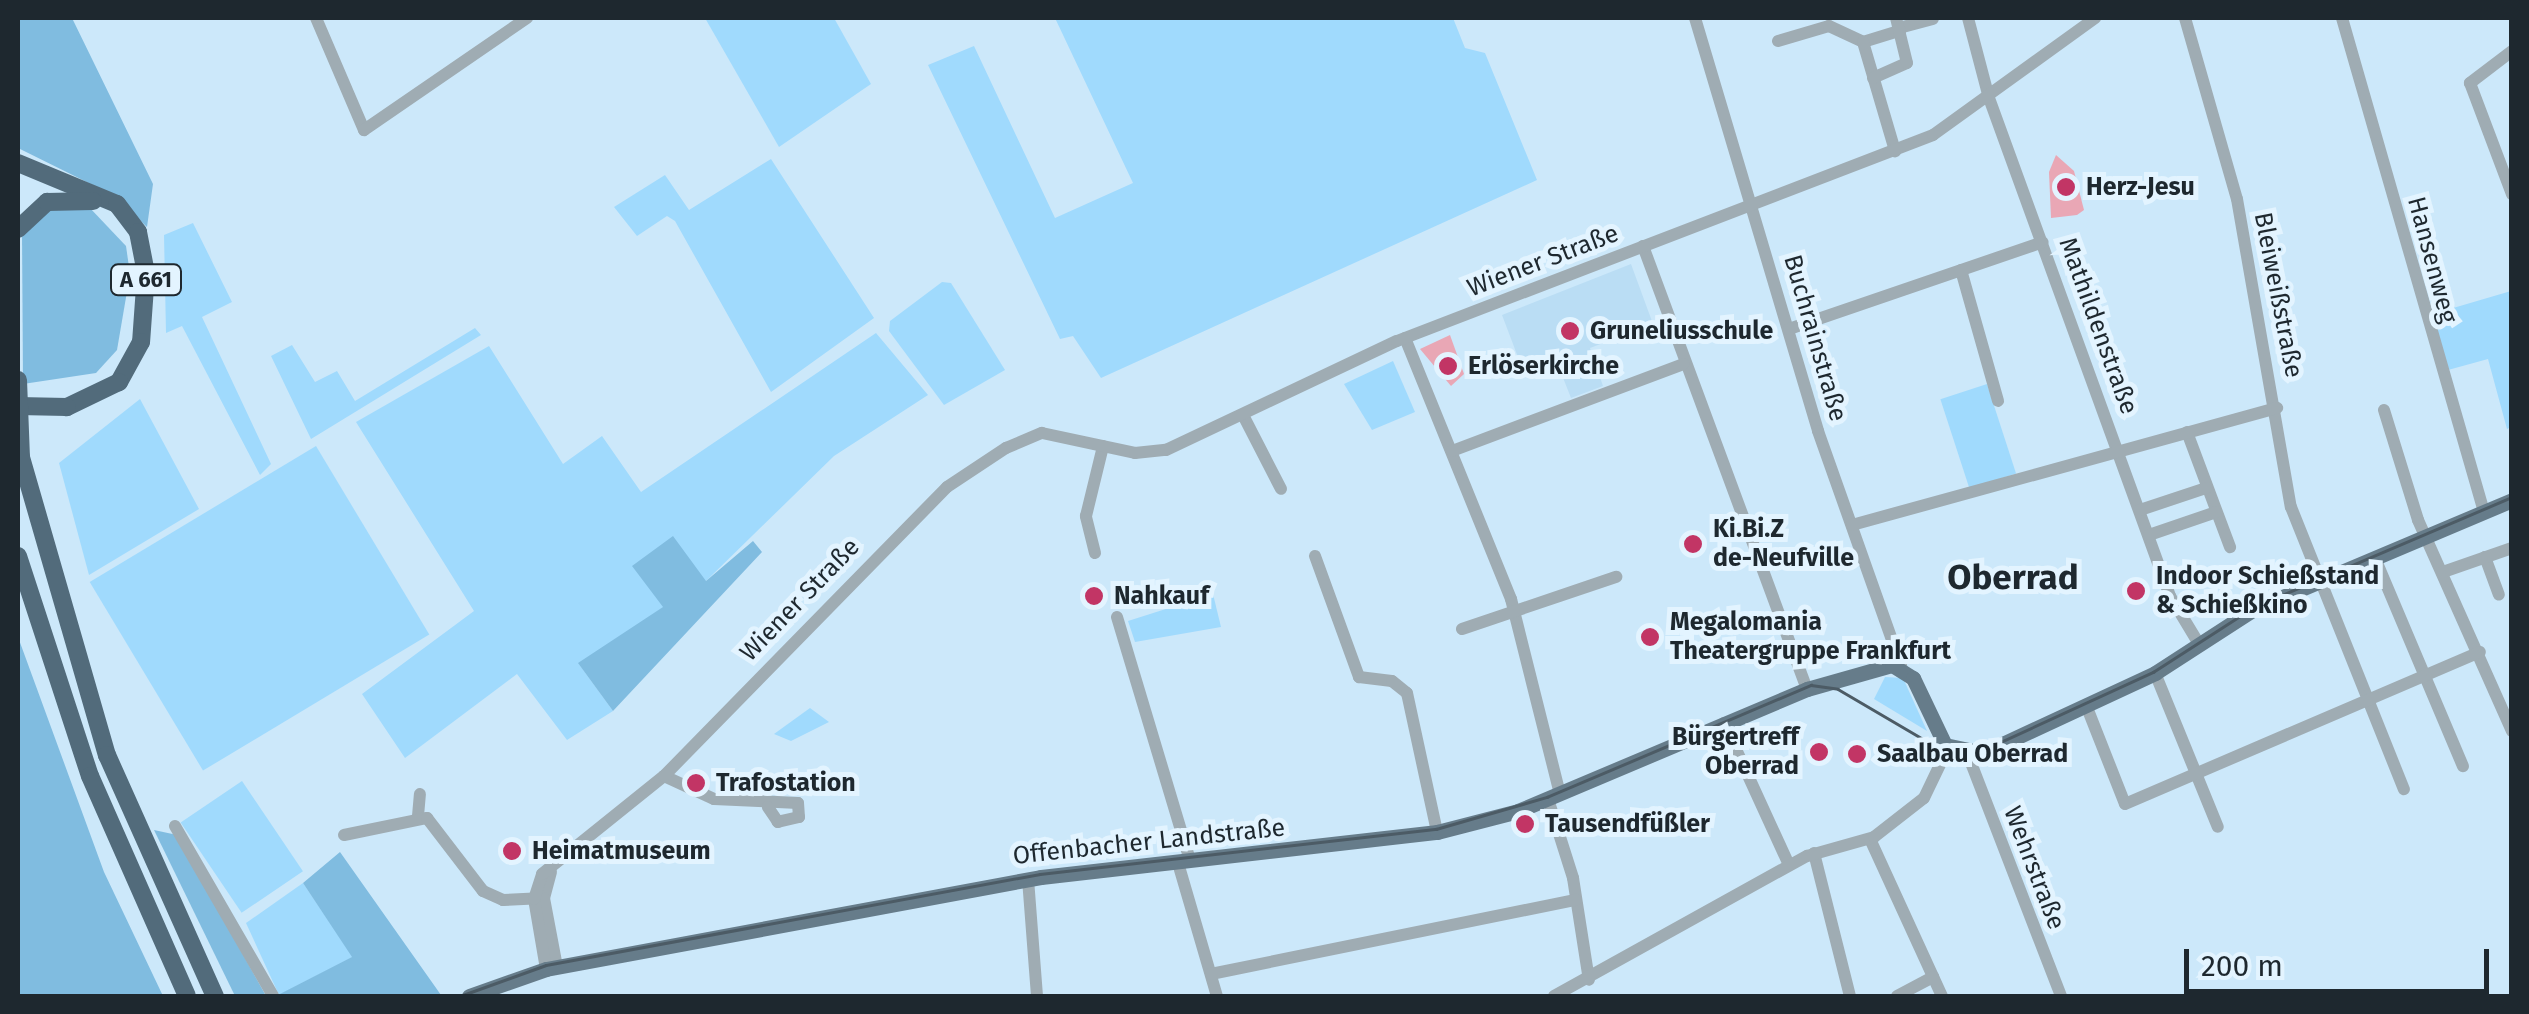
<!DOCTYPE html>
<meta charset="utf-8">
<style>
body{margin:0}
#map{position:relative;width:2529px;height:1014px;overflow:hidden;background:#cce8fa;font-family:"Fira Sans",sans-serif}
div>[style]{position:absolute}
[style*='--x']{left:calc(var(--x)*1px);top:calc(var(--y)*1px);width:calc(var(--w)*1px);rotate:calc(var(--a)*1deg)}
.built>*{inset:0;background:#baddf4}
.green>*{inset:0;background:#a0dafd;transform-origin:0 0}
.forest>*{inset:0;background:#80bce0}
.building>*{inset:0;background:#e9a7b5}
.minor>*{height:12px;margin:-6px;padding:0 6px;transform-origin:6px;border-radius:6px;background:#9facb3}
.major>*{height:15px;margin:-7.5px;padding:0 7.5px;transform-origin:7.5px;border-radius:7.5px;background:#667c8a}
.highway>*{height:18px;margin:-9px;padding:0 9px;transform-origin:9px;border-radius:9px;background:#526b7b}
.tram>*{height:2.5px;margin:-1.25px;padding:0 1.25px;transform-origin:1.25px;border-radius:1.25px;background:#4c5b65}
.dots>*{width:28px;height:28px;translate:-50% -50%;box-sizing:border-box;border:5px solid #e3f4ff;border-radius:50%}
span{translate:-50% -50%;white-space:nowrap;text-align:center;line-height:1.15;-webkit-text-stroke:10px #e3f4ff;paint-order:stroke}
.shield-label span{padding:2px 8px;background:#e3f4ff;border:2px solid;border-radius:8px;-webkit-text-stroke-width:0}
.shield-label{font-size:22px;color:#1e282f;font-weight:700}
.poi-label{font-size:25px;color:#1e282f;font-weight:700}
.left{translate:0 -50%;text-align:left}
.right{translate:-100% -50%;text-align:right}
.street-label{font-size:25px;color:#1e282f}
.district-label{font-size:35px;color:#1e282f;font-weight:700}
.frame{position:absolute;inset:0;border:20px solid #1e282f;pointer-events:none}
.scale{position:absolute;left:2184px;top:949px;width:305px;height:45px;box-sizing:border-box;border:5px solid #1e282f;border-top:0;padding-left:12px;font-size:30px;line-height:35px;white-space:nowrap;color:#1e282f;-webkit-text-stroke:8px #e3f4ff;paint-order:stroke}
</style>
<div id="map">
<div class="built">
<div style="clip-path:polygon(1631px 264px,1653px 324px,1590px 348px,1603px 386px,1571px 398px,1556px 360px,1524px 373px,1502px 315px)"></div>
</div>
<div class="green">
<div style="clip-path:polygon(705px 18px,834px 18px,871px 84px,779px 147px)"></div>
<div style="clip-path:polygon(1055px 18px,1453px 18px,1465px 48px,1485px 53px,1537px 180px,1101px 378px,1073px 336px,1060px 339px,928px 65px,974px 46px,1055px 218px,1133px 183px)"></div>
<div style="clip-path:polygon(771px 159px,874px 318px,771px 392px,675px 221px,667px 216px,637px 236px,614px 207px,665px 175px,689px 210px)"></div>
<div style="clip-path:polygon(193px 223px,232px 302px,202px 317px,271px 464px,260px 475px,182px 326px,166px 333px,164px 235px)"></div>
<div style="clip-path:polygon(942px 282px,951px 283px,1005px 370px,944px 405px,889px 331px,890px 321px)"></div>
<div style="clip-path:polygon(2511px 291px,2511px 427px,2507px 429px,2488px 359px,2448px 370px,2426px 316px)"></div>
<div style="clip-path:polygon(475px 328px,481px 335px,311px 439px,271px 356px,292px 345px,315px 382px,337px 371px,355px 401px)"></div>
<div style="clip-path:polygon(876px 333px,928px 395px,834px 456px,706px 581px,633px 566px,664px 607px,579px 664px,613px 711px,567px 740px,517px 674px,405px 758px,362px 694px,474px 611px,356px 422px,489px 346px,563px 464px,602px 436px,641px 492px)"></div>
<div style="clip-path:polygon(1393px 361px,1415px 412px,1372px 430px,1344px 384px)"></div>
<div style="left:1987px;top:384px;width:94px;height:49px;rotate:72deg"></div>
<div style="clip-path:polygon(140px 399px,199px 509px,89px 575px,59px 463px)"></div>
<div style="left:316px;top:446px;width:220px;height:264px;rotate:59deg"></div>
<div style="clip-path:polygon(1213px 594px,1221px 627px,1135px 642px,1128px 621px)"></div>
<div style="clip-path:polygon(1885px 677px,1903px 678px,1927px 731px,1874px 699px)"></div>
<div style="clip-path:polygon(810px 708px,829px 722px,791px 741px,774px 734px)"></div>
<div style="left:242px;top:781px;width:109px;height:74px;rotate:56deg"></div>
<div style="clip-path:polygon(303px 883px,353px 957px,279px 995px,246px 923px)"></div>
</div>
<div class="forest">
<div style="clip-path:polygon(18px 18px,72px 18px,153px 184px,147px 227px,113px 195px,18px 148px)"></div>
<div style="clip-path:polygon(89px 207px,126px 246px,130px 274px,117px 350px,96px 373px,23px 384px,22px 230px,50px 209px)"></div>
<div style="clip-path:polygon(673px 536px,706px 581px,753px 541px,762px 552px,613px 711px,578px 663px,663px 607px,632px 566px)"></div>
<div style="clip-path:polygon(18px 637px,104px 872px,163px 996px,18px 996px)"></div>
<div style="clip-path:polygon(154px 830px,177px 835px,266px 996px,235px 996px)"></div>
<div style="clip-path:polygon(340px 852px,441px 995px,276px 996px,352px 957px,303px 883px)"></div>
</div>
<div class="building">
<div style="clip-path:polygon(2056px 155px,2074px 171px,2084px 210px,2077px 215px,2051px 218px,2049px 172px)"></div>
<div style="clip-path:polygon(1450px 335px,1464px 374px,1451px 386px,1420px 349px)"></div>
</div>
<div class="minor">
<div style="--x:316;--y:18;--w:122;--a:66.8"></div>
<div style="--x:364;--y:130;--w:198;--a:-34.5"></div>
<div style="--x:1695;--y:18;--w:431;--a:73.4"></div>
<div style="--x:1818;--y:431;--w:249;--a:70.5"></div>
<div style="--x:1968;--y:18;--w:83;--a:75.3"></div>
<div style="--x:1989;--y:98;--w:530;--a:70.03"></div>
<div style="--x:2170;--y:596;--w:56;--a:58.9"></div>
<div style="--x:2185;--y:18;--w:188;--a:74"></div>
<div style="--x:2237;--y:199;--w:313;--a:80.1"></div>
<div style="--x:2291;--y:507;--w:304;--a:68.2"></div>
<div style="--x:2342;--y:18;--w:514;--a:73.96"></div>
<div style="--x:1899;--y:28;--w:35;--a:-15"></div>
<div style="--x:1778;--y:41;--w:53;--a:-16.4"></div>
<div style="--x:1829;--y:26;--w:38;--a:25"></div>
<div style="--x:1863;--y:42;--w:39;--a:-17"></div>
<div style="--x:1863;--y:42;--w:114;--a:73.6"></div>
<div style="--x:2512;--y:51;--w:53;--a:142.7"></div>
<div style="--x:2470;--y:83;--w:119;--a:69.3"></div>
<div style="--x:1873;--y:78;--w:37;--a:-24"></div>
<div style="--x:1907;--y:63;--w:46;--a:-103.7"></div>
<div style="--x:1643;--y:246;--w:472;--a:69.7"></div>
<div style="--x:1961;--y:270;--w:136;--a:74.2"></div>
<div style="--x:1789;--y:329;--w:268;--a:-18.9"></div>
<div style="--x:1405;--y:338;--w:282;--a:67.9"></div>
<div style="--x:1511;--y:599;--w:201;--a:75.9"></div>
<div style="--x:2384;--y:410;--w:115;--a:72.8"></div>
<div style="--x:2418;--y:520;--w:231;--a:66"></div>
<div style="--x:1243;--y:415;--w:83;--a:62.8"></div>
<div style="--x:2187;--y:432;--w:123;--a:69.5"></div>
<div style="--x:1452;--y:451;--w:247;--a:-20.6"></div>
<div style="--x:2140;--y:510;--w:70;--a:-18.4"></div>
<div style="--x:1852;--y:525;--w:441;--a:-15.4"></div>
<div style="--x:2149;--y:535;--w:71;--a:-18.9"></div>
<div style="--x:1095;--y:553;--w:38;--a:-104"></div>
<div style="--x:1086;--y:516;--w:72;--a:-76.3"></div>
<div style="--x:1315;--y:556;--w:129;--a:70"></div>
<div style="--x:1359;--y:677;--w:33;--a:7"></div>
<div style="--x:1392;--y:681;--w:19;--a:39"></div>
<div style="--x:1407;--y:693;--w:142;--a:77.8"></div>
<div style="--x:2485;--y:557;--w:40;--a:69.8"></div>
<div style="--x:2375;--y:558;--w:226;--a:67.1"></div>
<div style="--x:2443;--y:572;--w:73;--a:-19.2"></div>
<div style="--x:1117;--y:617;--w:255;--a:73.3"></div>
<div style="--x:1462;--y:629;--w:163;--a:-18.7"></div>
<div style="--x:2155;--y:673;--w:166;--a:67.8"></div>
<div style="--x:2086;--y:705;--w:106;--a:68.5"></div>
<div style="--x:2125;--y:804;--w:386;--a:-23.2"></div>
<div style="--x:1724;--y:723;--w:156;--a:65.4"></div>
<div style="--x:1968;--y:755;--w:258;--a:68.9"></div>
<div style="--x:664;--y:776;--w:55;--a:24.7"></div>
<div style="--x:714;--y:799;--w:84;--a:2.7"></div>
<div style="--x:798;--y:803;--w:14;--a:86"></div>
<div style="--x:799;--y:817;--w:22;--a:167"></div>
<div style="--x:778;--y:822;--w:18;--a:-124"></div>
<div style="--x:1548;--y:799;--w:83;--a:72.4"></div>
<div style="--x:1573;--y:878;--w:103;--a:81.1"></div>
<div style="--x:418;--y:816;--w:22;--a:-85"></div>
<div style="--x:175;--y:826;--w:196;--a:60"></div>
<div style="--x:344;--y:835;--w:85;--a:-11.6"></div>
<div style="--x:427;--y:818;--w:92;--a:52.5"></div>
<div style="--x:483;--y:891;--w:22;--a:24"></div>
<div style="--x:503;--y:900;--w:41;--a:-2.8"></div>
<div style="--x:1870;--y:839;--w:173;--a:65.4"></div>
<div style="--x:1814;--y:853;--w:147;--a:75.9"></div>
<div style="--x:1178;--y:863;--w:139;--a:73.7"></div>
<div style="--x:551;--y:872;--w:27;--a:105"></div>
<div style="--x:544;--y:898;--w:70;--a:79.3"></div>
<div style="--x:1028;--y:879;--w:117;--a:85.6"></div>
<div style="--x:546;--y:969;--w:71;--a:-99.7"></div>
<div style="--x:534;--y:899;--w:26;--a:-72"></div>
<div style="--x:542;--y:874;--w:156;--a:-38.8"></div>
<div style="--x:664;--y:776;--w:404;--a:-45.6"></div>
<div style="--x:947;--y:487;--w:71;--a:-33.5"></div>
<div style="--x:1006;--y:448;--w:39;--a:-23"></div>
<div style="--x:1042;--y:433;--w:95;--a:12.1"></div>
<div style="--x:1135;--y:453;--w:31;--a:-6"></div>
<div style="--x:1166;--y:450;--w:255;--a:-25.3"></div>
<div style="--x:1397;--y:341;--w:574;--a:-21.02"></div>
<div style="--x:1933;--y:135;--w:200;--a:-35.8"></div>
<div style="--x:1211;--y:974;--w:372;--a:-11.5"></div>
<div style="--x:1554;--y:996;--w:289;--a:-29"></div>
<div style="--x:1807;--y:856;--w:70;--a:-15.8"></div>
<div style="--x:1874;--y:837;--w:63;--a:-38"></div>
<div style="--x:1924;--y:798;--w:55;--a:-64.4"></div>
<div style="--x:1897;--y:996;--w:41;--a:-27.8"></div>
</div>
<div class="major">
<div style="--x:469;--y:996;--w:82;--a:-19.3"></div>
<div style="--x:546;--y:969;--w:503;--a:-10.53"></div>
<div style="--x:1041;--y:877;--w:399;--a:-6.5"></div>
<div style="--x:1437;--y:832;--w:84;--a:-14.5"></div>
<div style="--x:1518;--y:811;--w:314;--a:-22.9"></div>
<div style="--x:1807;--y:689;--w:88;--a:-15.8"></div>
<div style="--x:1892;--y:665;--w:25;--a:32"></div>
<div style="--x:1913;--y:678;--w:74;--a:64.5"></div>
<div style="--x:1945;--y:745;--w:39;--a:12"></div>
<div style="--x:1983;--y:753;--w:190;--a:-24.9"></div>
<div style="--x:2155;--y:673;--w:118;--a:-32.9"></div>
<div style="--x:2254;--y:609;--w:280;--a:-22.9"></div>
</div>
<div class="highway">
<div style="--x:18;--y:163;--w:107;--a:22.5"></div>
<div style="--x:117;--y:204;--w:35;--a:53"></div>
<div style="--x:138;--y:232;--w:42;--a:79"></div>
<div style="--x:146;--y:273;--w:69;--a:94.1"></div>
<div style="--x:141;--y:342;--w:46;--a:118.8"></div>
<div style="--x:119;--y:382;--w:58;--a:154.3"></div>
<div style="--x:67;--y:407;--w:49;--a:-178.8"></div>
<div style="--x:18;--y:229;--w:40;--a:-43"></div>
<div style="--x:47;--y:202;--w:46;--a:-1.2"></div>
<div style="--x:18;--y:380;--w:79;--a:87.8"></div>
<div style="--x:18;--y:447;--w:321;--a:73.9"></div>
<div style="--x:107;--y:755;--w:264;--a:65.9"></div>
<div style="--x:18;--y:556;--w:231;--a:71.9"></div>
<div style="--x:90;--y:776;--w:240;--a:66.2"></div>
</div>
<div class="tram">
<div style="--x:460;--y:996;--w:91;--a:-19.8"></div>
<div style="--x:546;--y:965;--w:502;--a:-10.44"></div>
<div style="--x:1040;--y:874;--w:399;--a:-6.5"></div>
<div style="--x:1436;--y:829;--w:116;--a:-16.1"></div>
<div style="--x:1547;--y:797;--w:287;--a:-23"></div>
<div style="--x:1811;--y:685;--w:27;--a:8"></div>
<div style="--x:1838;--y:689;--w:121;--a:30.4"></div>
<div style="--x:1942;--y:750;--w:27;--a:15"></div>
<div style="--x:1968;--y:757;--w:204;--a:-24.7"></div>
<div style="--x:2153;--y:672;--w:120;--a:-32.8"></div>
<div style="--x:2254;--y:607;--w:280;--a:-23.1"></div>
</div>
<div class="dots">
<div style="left:2066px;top:187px;background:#c23565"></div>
<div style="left:1570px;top:331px;background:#c23565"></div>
<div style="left:1448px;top:366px;background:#c23565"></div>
<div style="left:1693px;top:544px;background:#c23565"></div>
<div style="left:2136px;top:591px;background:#c23565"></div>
<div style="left:1094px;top:596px;background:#c23565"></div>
<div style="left:1650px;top:637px;background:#c23565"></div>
<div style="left:1819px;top:752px;background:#c23565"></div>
<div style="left:1857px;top:754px;background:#c23565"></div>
<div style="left:696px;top:783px;background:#c23565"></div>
<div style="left:1525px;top:824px;background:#c23565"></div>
<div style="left:512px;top:851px;background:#c23565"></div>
</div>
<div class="shield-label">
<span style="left:146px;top:280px">A 661</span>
</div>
<div class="poi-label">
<span class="left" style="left:2086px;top:187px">Herz-Jesu</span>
<span class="left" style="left:1590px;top:331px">Gruneliusschule</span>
<span class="left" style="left:1468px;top:366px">Erlöserkirche</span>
<span class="left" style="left:1713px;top:544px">Ki.Bi.Z<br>de-Neufville</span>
<span class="left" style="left:2156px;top:591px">Indoor Schießstand<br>&amp; Schießkino</span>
<span class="left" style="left:1114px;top:596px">Nahkauf</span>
<span class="left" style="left:1670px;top:637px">Megalomania<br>Theatergruppe Frankfurt</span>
<span class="right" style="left:1799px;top:752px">Bürgertreff<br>Oberrad</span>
<span class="left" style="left:1877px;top:754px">Saalbau Oberrad</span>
<span class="left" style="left:716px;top:783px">Trafostation</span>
<span class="left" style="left:1545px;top:824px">Tausendfüßler</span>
<span class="left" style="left:532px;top:851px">Heimatmuseum</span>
</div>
<div class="street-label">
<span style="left:2432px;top:260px;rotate:75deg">Hansenweg</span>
<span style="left:1543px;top:261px;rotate:-21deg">Wiener Straße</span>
<span style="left:2278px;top:295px;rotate:79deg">Bleiweißstraße</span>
<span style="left:2098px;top:326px;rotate:70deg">Mathildenstraße</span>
<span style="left:1815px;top:338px;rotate:74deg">Buchrainstraße</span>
<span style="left:800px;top:600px;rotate:-46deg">Wiener Straße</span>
<span style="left:1149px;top:842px;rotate:-6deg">Offenbacher Landstraße</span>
<span style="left:2034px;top:868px;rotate:69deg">Wehrstraße</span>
</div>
<div class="district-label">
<span style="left:2013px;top:577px">Oberrad</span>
</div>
<div class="frame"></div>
<div class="scale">200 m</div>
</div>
